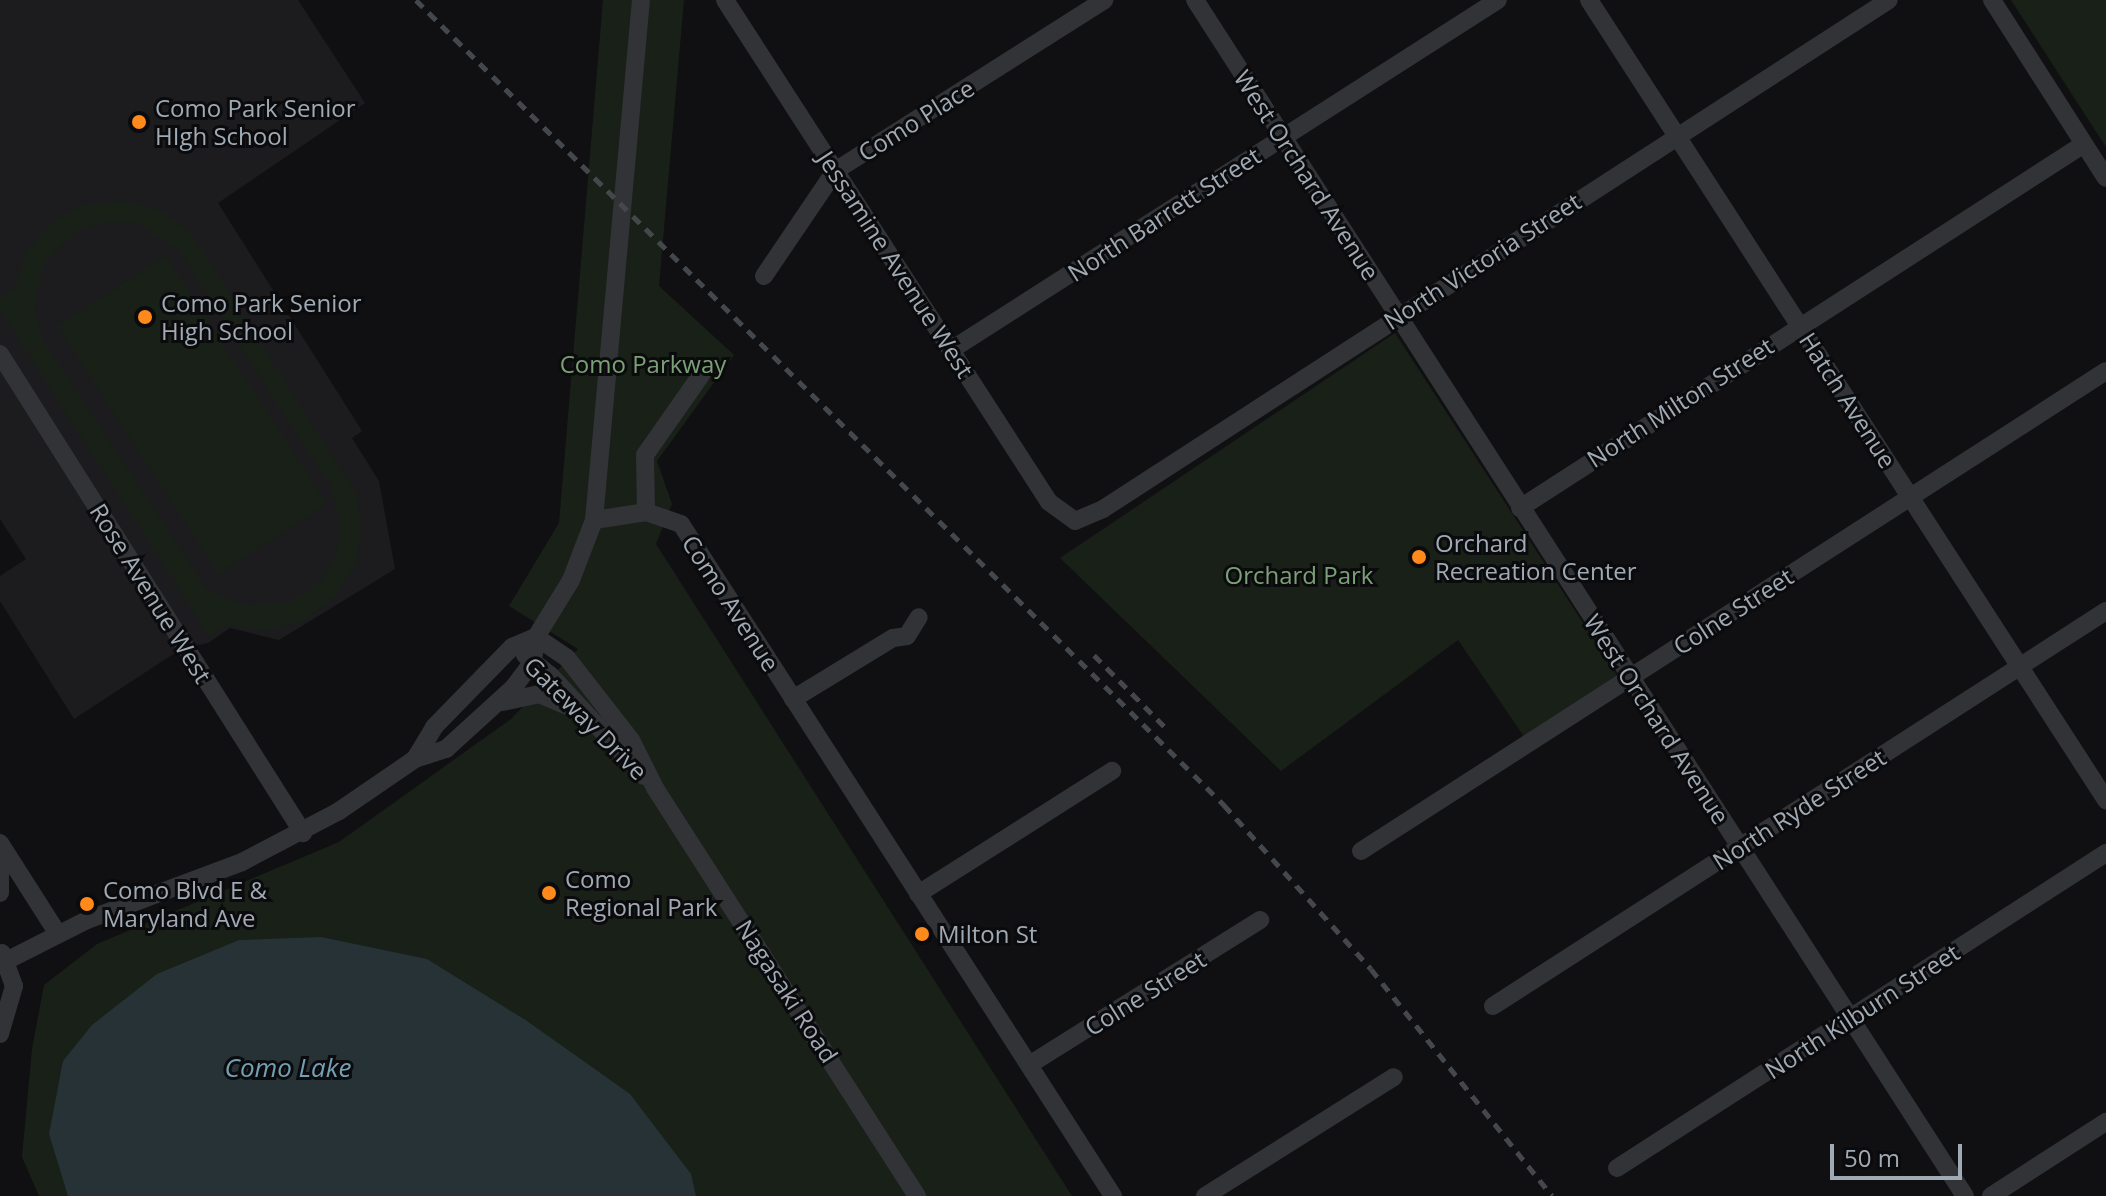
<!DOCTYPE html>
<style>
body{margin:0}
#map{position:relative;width:2106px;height:1196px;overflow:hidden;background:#101012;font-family:"Open Sans",sans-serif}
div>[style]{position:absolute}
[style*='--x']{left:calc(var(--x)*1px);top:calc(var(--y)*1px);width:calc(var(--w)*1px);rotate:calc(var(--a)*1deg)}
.built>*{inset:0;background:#1c1c1f}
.green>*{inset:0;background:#182018;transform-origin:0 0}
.water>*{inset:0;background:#263236}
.minor>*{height:18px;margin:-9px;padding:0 9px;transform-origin:9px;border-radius:9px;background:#313337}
.rail>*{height:5px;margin-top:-2.5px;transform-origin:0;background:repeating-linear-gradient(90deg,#44474c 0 10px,transparent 0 18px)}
.dots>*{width:22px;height:22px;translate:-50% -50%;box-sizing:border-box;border:4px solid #0b0b0d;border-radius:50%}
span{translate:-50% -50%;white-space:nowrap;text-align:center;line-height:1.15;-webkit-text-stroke:6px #0b0b0d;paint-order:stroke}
.poi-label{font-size:24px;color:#a0aab4}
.left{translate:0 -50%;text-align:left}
.street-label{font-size:24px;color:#a0aab4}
.park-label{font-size:24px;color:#7aa175}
.water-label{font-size:26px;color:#73a0b3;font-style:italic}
.scale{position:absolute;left:1830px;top:1144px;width:132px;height:36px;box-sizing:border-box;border:4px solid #a0aab4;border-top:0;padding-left:10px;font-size:24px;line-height:28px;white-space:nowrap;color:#a0aab4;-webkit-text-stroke:6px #0b0b0d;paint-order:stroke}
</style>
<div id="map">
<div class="built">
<div style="clip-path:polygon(0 0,298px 0,365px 103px,218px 203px,362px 431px,352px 438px,379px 481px,395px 569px,279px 640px,230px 628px,208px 643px,181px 649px,74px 719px,0 601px,0 576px,26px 559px,0 519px)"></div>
</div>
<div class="green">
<div style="clip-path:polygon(603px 0,684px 0,659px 286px,734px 355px,657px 461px,672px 504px,656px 544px,1072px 1196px,39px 1196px,22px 1157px,32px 1049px,44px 985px,97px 944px,339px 842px,511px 719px,578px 649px,509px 606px,559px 523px)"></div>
<div style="clip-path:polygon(2011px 0,2106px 0,2106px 147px)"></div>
<div style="clip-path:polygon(evenodd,121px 201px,162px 211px,193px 235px,356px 494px,362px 528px,356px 563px,337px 595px,305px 620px,266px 630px,227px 625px,210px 637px,0 310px,0 297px,14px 288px,26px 253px,50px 224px,81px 206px,121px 201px,104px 222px,136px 223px,177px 248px,331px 487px,341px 527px,336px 556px,322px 580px,295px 600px,247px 606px,206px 589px,44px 342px,34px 306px,45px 263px,76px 231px,104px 222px)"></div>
<div style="left:166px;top:256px;width:295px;height:129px;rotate:57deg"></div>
<div style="clip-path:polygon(1395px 333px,1618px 677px,1525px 738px,1458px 640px,1281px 771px,1060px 558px)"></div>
</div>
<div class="water">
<div style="clip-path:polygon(321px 937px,427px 959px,527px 1021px,630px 1094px,691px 1174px,696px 1196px,68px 1196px,49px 1134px,63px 1061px,92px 1025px,157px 974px,239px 940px)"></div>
</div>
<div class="minor">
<div style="--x:725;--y:0;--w:597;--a:57.16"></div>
<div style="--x:1049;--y:502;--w:32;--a:36"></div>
<div style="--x:1075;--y:521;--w:30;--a:-23"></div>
<div style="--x:1103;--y:509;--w:936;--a:-32.93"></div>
<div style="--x:1195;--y:0;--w:1422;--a:57.23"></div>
<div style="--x:1589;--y:0;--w:953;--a:57.13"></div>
<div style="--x:1992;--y:0;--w:211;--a:57.4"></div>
<div style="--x:764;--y:276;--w:127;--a:-55.9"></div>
<div style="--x:835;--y:171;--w:319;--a:-32.4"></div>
<div style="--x:951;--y:350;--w:649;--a:-32.61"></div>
<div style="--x:0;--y:354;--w:567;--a:57.68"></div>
<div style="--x:1520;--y:508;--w:671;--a:-32.84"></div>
<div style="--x:646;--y:512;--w:57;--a:-91"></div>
<div style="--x:645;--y:455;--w:98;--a:-55"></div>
<div style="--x:594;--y:520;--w:53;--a:-8.7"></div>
<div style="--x:646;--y:512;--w:37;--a:19"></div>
<div style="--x:681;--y:524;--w:799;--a:57.26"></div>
<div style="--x:536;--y:637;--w:37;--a:34"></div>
<div style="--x:567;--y:658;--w:104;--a:52"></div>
<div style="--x:631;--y:740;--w:54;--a:63.4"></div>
<div style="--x:655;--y:788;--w:485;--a:57.3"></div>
<div style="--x:525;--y:655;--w:32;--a:39"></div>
<div style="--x:550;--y:675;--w:138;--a:47.1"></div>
<div style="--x:793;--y:699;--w:117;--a:-31.4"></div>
<div style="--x:893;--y:638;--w:14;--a:-8"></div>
<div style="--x:907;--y:636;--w:22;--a:-58"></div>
<div style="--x:502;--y:702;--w:38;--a:-12"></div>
<div style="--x:539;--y:694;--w:39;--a:23"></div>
<div style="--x:415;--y:759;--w:33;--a:-18"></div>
<div style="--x:446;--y:749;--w:91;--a:-42.3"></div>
<div style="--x:513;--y:688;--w:34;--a:-53"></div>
<div style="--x:533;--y:661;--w:24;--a:-83"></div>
<div style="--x:536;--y:637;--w:67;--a:-58.4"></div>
<div style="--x:571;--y:580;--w:64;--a:-69"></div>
<div style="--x:594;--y:520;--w:522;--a:-84.84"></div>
<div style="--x:0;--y:843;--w:108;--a:57.5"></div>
<div style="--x:1361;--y:851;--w:886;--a:-32.79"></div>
<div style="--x:0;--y:857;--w:36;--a:90"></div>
<div style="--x:918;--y:894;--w:230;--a:-32.4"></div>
<div style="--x:0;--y:964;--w:97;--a:-26.8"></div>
<div style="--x:87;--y:920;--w:165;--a:-20.5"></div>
<div style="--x:242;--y:862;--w:110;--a:-27.7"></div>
<div style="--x:339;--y:811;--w:92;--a:-34.4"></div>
<div style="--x:415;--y:759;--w:37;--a:-59"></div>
<div style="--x:434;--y:727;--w:112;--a:-45.7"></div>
<div style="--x:512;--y:647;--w:26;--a:-23"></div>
<div style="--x:1493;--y:1006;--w:729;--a:-32.8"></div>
<div style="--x:0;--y:1034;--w:50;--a:-73.7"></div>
<div style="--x:14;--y:986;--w:35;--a:-110"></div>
<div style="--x:1029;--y:1065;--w:273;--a:-32.1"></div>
<div style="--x:1617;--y:1168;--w:582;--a:-32.79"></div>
<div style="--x:1205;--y:1196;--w:223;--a:-32.2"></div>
<div style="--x:1991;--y:1196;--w:137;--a:-32.8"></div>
</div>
<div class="rail">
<div style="--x:416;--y:0;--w:1141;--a:44.89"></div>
<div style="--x:1224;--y:805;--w:220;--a:48.1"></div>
<div style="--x:1371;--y:969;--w:290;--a:51.4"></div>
<div style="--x:1094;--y:655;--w:108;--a:45.4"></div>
</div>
<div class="dots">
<div style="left:139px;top:122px;background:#ff8a1b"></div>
<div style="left:145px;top:317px;background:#ff8a1b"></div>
<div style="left:1419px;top:557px;background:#ff8a1b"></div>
<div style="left:549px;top:893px;background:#ff8a1b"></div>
<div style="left:87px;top:904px;background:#ff8a1b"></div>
<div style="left:922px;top:934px;background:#ff8a1b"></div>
</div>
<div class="poi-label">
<span class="left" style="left:155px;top:122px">Como Park Senior<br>HIgh School</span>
<span class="left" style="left:161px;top:317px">Como Park Senior<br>High School</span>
<span class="left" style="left:1435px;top:557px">Orchard<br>Recreation Center</span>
<span class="left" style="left:565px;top:893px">Como<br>Regional Park</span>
<span class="left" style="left:103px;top:904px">Como Blvd E &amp;<br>Maryland Ave</span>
<span class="left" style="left:938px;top:934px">Milton St</span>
</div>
<div class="street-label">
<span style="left:916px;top:120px;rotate:-32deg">Como Place</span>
<span style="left:1307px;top:175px;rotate:57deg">West Orchard Avenue</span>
<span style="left:1164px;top:214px;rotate:-33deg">North Barrett Street</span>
<span style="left:1482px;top:261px;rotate:-33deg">North Victoria Street</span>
<span style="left:896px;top:264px;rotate:57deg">Jessamine Avenue West</span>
<span style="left:1848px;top:400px;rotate:57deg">Hatch Avenue</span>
<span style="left:1680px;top:402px;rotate:-33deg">North Milton Street</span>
<span style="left:151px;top:593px;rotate:58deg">Rose Avenue West</span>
<span style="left:731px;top:603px;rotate:57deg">Como Avenue</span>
<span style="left:1733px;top:611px;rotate:-33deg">Colne Street</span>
<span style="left:586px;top:718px;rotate:45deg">Gateway Drive</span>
<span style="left:1657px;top:719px;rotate:57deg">West Orchard Avenue</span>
<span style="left:1799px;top:809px;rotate:-33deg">North Ryde Street</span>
<span style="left:787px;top:991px;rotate:57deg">Nagasaki Road</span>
<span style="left:1145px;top:993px;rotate:-32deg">Colne Street</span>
<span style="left:1862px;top:1011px;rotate:-33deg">North Kilburn Street</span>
</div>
<div class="park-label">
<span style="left:643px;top:364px">Como Parkway</span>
<span style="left:1299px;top:575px">Orchard Park</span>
</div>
<div class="water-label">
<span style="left:288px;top:1068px">Como Lake</span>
</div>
<div class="scale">50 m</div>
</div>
